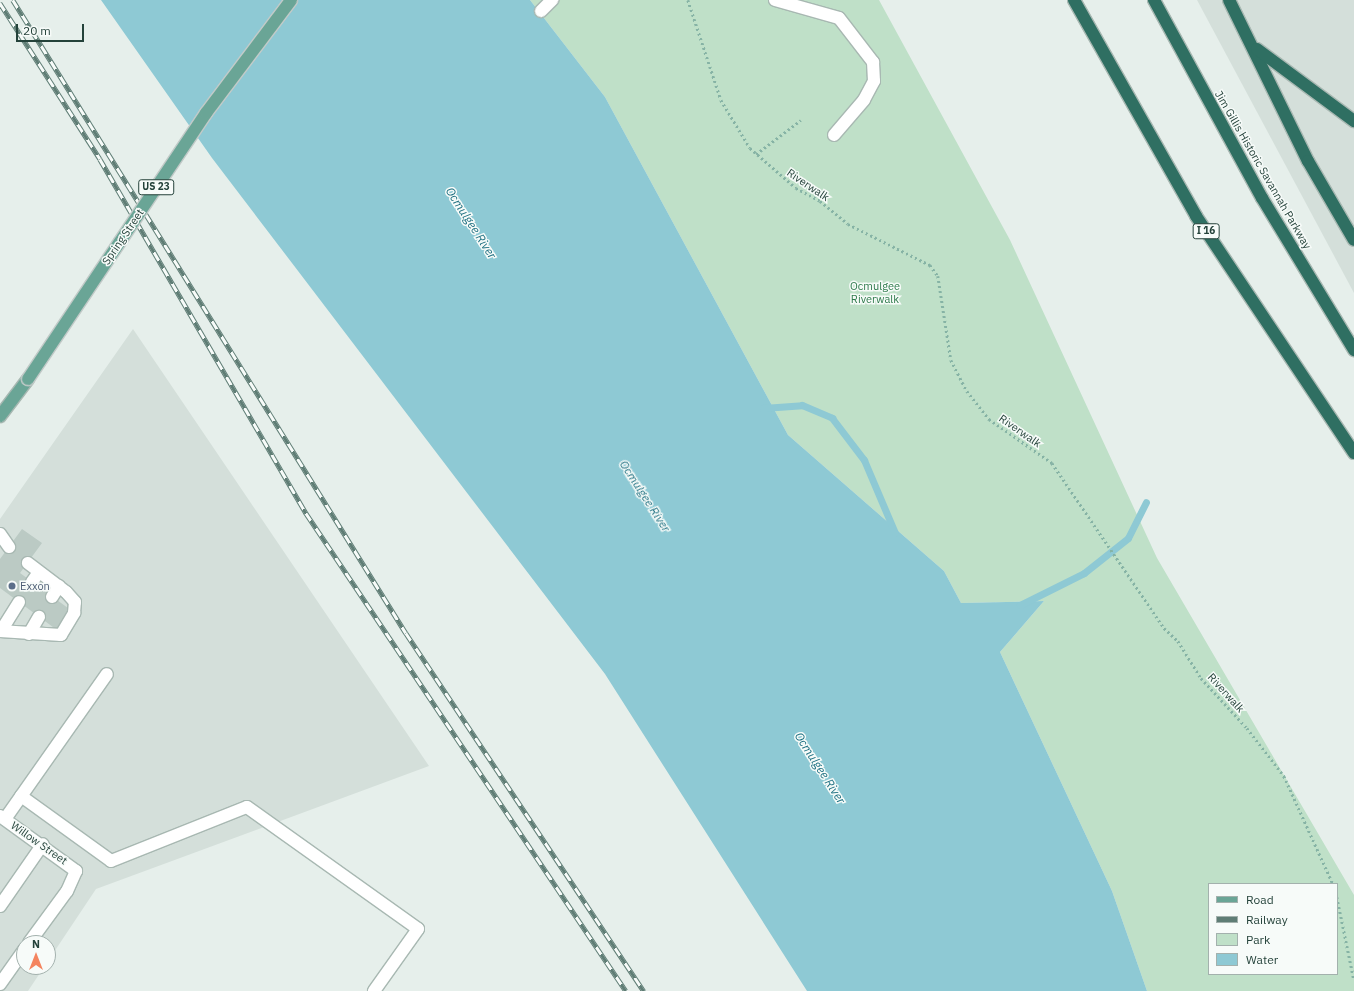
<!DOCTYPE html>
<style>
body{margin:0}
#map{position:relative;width:1354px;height:991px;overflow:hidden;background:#e6efeb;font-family:"IBM Plex Sans",sans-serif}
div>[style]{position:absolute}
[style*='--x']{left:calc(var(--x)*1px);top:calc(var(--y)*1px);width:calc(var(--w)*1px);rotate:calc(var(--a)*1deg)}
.built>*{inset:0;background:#d4dfda}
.green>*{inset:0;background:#bfe0c8}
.water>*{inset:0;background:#8ec9d4}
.stream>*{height:7px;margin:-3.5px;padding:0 3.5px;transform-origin:3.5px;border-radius:3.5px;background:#8ec9d4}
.building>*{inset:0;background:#bbcac4}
.path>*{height:2.5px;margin-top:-1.25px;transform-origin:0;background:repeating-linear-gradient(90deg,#86b3a5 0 2px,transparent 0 5px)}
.roads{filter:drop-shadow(1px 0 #a8b8b2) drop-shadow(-1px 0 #a8b8b2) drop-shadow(0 1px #a8b8b2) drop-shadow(0 -1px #a8b8b2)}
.service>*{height:12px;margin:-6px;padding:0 6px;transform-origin:6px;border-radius:6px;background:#fff}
.minor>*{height:12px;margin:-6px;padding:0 6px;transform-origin:6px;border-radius:6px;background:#fff}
.primary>*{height:12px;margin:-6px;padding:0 6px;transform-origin:6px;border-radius:6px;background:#6aa596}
.motorway>*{height:12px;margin:-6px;padding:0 6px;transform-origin:6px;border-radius:6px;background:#2f6f62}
.rail>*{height:4.5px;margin-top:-2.25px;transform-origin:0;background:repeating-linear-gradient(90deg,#f7fbf9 0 9px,#5f7d75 0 18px);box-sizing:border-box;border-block:1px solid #5f7d75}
.bridges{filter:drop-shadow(1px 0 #c2cac8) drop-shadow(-1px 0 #c2cac8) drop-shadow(0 1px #c2cac8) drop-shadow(0 -1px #c2cac8)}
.primary-bridge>*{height:12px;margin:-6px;padding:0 6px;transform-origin:6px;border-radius:6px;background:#6aa596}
.dots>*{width:11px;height:11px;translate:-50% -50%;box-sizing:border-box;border:2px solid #f7fbf9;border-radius:50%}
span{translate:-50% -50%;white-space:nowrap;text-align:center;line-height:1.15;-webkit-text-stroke:3px #f7fbf9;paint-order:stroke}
.shield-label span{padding:1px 3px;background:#f7fbf9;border:1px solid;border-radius:3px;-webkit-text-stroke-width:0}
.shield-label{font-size:10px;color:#24423a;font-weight:700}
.street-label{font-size:11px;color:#24423a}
.park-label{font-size:11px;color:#2d7a4b}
.service-label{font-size:11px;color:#4e5e75}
.left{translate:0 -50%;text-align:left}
.water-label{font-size:12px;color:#1c6f80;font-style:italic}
.legend{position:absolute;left:1208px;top:883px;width:130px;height:92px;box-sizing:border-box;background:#f7fbf9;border:1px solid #a3b1ad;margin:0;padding:5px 7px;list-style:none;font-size:12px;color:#24423a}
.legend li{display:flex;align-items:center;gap:8px;height:20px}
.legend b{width:20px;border:1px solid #a3b1ad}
.north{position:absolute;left:16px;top:935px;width:40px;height:40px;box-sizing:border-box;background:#f7fbf9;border:1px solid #a3b1ad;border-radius:50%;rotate:0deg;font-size:11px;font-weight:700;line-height:16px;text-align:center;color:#24423a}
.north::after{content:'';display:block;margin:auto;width:14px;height:18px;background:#f4845f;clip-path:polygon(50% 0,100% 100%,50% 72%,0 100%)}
.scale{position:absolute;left:16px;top:24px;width:68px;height:18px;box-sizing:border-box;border:2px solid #24423a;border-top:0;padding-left:5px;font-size:12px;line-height:14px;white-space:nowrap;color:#24423a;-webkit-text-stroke:3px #f7fbf9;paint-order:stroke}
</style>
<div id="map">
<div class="built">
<div style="clip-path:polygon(1197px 0,1354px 0,1354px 293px)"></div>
<div style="clip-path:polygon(133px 329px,429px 766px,96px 889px,48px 961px,48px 943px,24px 943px,24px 967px,44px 967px,28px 991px,0 991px,0 519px)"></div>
</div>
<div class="green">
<div style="clip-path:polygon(evenodd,530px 0,879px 0,1010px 240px,1157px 558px,1354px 895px,1354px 991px,1147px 991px,1112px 891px,1000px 652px,1044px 601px,961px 603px,944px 571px,788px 435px,605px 97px,530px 0,1209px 884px,1337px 884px,1337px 974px,1209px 974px,1209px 884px)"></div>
</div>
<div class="water">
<div style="clip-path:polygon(101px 0,530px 0,605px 97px,788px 435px,944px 571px,961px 603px,1044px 601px,1000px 652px,1112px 891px,1147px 991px,807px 991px,605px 674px,212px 158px)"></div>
</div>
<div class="stream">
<div style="--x:763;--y:408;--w:39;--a:-4"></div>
<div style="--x:802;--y:405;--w:33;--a:23"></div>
<div style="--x:832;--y:418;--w:53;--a:52.7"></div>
<div style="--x:864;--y:460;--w:79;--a:67"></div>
<div style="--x:1020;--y:605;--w:72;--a:-26.6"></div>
<div style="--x:1084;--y:573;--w:56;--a:-38.5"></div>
<div style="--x:1128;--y:538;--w:40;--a:-63.4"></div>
</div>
<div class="building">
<div style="clip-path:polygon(22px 529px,42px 543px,20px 573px,72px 611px,57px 630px,0 588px,0 559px)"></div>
</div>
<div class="path">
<div style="--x:688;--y:0;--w:105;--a:71.7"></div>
<div style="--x:721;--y:100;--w:56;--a:58.9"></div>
<div style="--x:750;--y:148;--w:61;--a:41"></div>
<div style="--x:796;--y:188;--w:27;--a:28"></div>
<div style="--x:820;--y:201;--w:36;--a:39"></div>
<div style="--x:848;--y:224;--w:92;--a:26.6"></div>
<div style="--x:930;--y:265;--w:14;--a:54"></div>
<div style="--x:938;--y:276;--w:85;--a:81.2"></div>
<div style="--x:951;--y:360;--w:35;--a:63"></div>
<div style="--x:967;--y:391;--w:36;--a:52"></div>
<div style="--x:989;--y:419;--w:77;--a:34.9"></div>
<div style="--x:1052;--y:463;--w:199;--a:55.8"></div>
<div style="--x:1164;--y:628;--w:19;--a:43"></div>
<div style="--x:1178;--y:641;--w:44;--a:58.1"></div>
<div style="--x:1201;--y:678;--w:68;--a:47.4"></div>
<div style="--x:1247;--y:728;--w:61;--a:52.4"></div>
<div style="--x:1284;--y:776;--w:119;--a:65.6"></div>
<div style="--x:756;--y:154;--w:56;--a:-37.1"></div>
<div style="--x:1337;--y:897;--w:85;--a:78.4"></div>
</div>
<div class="roads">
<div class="service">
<div style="--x:775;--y:0;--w:66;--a:15.7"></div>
<div style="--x:839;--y:18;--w:56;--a:52.3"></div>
<div style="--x:873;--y:62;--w:19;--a:87"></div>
<div style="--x:874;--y:81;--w:21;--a:118"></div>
<div style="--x:864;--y:100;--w:46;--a:130.6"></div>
<div style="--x:541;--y:11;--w:16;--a:-45"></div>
<div style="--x:0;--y:534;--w:16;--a:55"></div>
<div style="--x:32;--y:582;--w:12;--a:-55"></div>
<div style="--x:52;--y:597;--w:13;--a:-58"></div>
<div style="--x:0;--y:631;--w:61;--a:3.8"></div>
<div style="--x:61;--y:635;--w:26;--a:-59"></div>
<div style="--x:74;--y:613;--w:11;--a:-85"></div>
<div style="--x:75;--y:602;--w:13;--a:-132"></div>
<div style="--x:66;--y:592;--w:48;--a:-142.7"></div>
<div style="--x:1;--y:631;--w:34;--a:-58"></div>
<div style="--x:29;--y:634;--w:20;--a:-60"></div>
<div style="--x:21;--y:796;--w:111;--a:35.8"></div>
<div style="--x:111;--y:861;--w:146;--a:-21.7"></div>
<div style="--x:247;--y:807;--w:210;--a:35.5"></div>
<div style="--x:418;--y:929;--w:76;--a:125.4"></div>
<div style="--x:5;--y:819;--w:177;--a:-54.9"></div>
<div style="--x:0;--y:906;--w:75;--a:-55.3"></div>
</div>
<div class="minor">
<div style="--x:0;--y:816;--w:94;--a:35.9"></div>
<div style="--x:76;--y:871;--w:22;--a:114"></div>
<div style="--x:67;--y:891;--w:64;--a:126.2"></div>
<div style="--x:0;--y:984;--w:42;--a:-54.8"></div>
</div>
<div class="primary">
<div style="--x:0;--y:416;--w:46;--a:-52.9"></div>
</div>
<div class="motorway">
<div style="--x:1074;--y:0;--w:248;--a:60.5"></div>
<div style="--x:1196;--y:216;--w:285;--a:56.3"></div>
<div style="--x:1154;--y:0;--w:226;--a:61.4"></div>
<div style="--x:1262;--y:198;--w:178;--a:58.8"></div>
<div style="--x:1229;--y:0;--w:179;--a:63.9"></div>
<div style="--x:1308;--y:161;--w:91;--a:59.8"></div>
<div style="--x:1257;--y:49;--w:121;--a:36.6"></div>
</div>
</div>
<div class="rail">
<div style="--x:13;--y:0;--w:745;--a:58.17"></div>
<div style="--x:406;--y:633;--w:430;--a:56.4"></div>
<div style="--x:0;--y:3;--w:185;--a:57.3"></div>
<div style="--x:100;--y:159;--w:410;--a:59.8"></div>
<div style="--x:306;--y:513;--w:575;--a:56.2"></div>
</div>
<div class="bridges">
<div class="primary-bridge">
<div style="--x:28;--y:379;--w:320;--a:-56.2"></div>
<div style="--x:206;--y:113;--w:141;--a:-53"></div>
</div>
</div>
<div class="dots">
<div style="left:12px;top:586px;background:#5c6f8a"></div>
</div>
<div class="shield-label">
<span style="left:156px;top:187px">US 23</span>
<span style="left:1206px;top:231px">I 16</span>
</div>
<div class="street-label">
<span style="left:1263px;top:170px;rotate:60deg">Jim Gillis Historic Savannah Parkway</span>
<span style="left:808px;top:185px;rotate:34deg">Riverwalk</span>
<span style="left:123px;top:237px;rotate:-56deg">Spring Street</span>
<span style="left:1020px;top:431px;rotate:35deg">Riverwalk</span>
<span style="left:1226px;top:693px;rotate:48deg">Riverwalk</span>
<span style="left:39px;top:843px;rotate:35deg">Willow Street</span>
</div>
<div class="park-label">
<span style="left:875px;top:293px">Ocmulgee<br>Riverwalk</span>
</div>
<div class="service-label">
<span class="left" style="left:20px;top:586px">Exxon</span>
</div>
<div class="water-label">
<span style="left:471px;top:223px;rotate:57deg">Ocmulgee River</span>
<span style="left:645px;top:496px;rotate:57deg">Ocmulgee River</span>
<span style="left:820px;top:768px;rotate:57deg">Ocmulgee River</span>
</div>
<ul class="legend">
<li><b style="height:5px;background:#6aa596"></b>Road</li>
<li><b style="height:5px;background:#5f7d75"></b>Railway</li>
<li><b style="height:11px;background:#bfe0c8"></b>Park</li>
<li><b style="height:11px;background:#8ec9d4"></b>Water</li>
</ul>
<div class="north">N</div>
<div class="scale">20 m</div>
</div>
